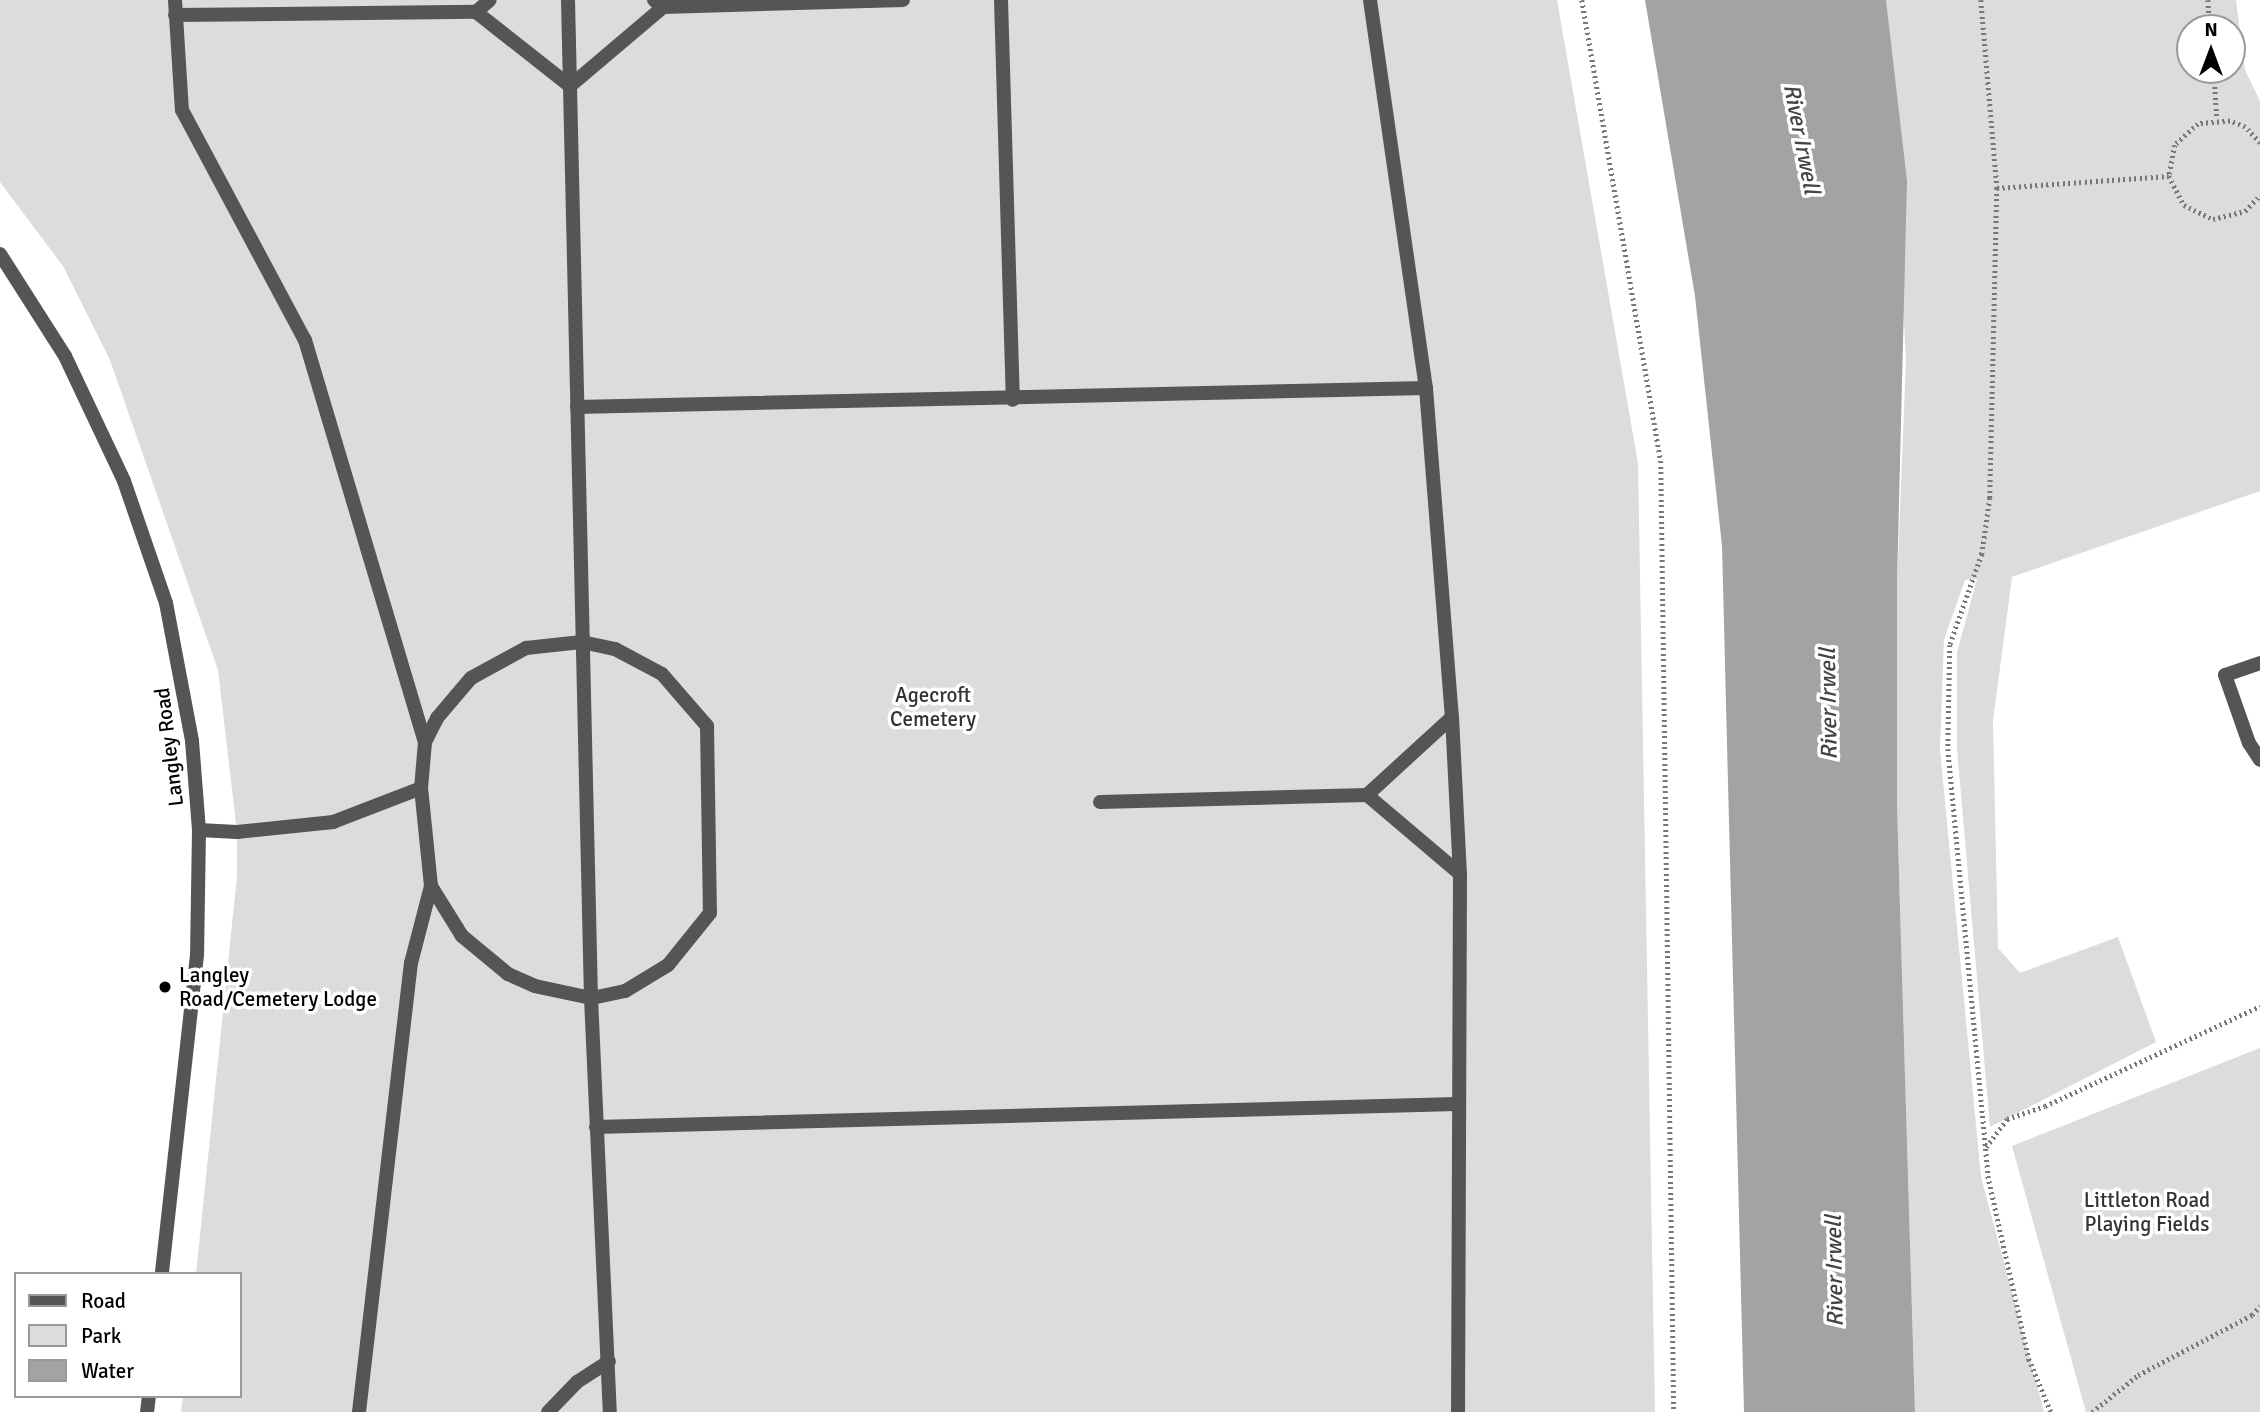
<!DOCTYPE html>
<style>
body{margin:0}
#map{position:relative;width:2260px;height:1412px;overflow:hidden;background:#fff;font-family:Signika,sans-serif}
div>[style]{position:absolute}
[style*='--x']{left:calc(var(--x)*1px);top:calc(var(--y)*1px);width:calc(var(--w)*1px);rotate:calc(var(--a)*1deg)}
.green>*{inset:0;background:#dcdcdc}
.water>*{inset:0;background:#a3a3a3}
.path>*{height:4.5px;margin-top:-2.25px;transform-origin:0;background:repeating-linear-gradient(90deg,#777 0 2px,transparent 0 5.5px)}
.service>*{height:14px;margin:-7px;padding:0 7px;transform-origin:7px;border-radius:7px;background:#555}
.minor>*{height:14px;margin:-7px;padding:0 7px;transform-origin:7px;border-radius:7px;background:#555}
.dots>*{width:19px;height:19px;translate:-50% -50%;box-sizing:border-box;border:4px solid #fff;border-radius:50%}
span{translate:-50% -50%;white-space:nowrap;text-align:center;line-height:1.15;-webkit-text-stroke:7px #fff;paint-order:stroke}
.park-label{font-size:21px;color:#333}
.street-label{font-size:21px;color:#000}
.poi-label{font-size:21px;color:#000}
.left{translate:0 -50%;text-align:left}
.water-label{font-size:23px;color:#444;font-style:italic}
.legend{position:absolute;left:14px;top:1272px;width:228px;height:126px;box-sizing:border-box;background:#fff;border:2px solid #999;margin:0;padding:9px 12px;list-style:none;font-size:21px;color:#000}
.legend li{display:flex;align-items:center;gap:14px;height:35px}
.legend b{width:35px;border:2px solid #999}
.north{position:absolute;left:2176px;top:14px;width:70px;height:70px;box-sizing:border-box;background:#fff;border:2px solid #999;border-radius:50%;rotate:0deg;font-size:19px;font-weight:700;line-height:28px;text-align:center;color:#000}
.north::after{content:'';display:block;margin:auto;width:24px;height:32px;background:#000;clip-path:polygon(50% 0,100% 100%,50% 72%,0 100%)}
</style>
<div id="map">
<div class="green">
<div style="clip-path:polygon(0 0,1557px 0,1638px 463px,1655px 1412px,181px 1412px,183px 1396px,240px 1396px,240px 1274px,196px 1274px,237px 876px,237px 832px,218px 670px,110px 360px,63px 266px,0 182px)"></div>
<div style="clip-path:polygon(evenodd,1886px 0,2236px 0,2245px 70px,2260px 101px,2260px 491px,2012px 577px,1993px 721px,1998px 948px,2020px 973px,2118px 937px,2156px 1042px,1990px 1127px,1957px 749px,1957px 652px,1977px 579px,1965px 580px,1944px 640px,1940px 749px,1981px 1177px,2044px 1412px,1915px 1412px,1897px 805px,1897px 584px,1906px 360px,1886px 0,2190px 28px,2232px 28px,2232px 70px,2190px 70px,2190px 28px)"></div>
<div style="clip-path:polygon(2260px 1048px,2260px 1412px,2086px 1412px,2012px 1146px)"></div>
</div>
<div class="water">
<div style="clip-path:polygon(1645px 0,1886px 0,1907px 181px,1897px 584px,1897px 805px,1915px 1412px,1744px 1412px,1722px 546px,1695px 296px)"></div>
</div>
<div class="path">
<div style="--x:1582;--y:0;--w:468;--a:80.3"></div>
<div style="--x:1661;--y:461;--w:951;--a:89.22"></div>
<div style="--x:1981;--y:0;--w:189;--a:85.1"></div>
<div style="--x:1997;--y:188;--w:310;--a:91.3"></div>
<div style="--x:1990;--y:498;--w:57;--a:98.1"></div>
<div style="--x:1982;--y:554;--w:96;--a:109.4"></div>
<div style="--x:1950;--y:645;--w:104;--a:91.1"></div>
<div style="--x:1948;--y:749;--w:429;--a:84.6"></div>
<div style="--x:1988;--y:1176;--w:188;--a:77.4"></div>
<div style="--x:2029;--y:1359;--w:57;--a:67.5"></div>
<div style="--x:2208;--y:0;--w:28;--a:86"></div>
<div style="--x:2214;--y:70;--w:49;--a:86.5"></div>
<div style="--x:2260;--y:143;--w:22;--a:-133"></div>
<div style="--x:2245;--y:127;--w:16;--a:-158"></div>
<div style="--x:2230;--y:121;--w:32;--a:175"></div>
<div style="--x:2198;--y:124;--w:31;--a:138"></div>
<div style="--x:2175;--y:145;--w:32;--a:101"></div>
<div style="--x:2169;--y:176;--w:33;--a:63"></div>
<div style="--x:2184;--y:205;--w:32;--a:26"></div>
<div style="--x:2213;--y:219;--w:33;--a:-14"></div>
<div style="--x:2245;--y:211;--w:22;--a:-47"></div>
<div style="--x:1997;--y:188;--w:172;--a:-4"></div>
<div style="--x:1986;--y:1147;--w:35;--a:-53"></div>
<div style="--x:2007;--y:1119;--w:40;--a:-18.9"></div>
<div style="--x:2045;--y:1106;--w:237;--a:-24.9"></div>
<div style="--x:2092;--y:1412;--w:59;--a:-38.8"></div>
<div style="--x:2138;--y:1375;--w:129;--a:-27.8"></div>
<div style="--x:2252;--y:1315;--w:12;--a:-48"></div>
</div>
<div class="service">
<div style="--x:175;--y:0;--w:110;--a:86.4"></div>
<div style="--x:182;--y:110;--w:261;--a:61.9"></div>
<div style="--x:305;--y:340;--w:420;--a:73.4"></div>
<div style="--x:568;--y:0;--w:998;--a:88.68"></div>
<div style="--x:591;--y:998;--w:414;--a:87.4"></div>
<div style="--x:654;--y:0;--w:11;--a:38"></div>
<div style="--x:663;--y:7;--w:240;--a:-1.7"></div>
<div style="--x:1001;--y:0;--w:400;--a:88.3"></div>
<div style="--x:1370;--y:0;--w:392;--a:81.8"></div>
<div style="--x:1426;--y:388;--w:330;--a:85.5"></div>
<div style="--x:1452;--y:717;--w:157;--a:87.1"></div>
<div style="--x:1460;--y:874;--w:538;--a:90.21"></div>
<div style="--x:476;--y:12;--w:120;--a:38.2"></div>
<div style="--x:570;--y:86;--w:122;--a:-40.3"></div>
<div style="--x:175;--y:15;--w:301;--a:-0.6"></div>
<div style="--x:476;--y:12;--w:18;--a:-41"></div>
<div style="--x:577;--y:407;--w:849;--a:-1.28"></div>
<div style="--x:582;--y:642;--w:34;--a:12"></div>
<div style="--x:615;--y:649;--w:53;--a:28"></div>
<div style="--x:662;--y:674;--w:69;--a:49.1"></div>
<div style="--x:707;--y:726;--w:187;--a:89.1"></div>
<div style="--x:710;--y:913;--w:67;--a:128.9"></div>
<div style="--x:668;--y:965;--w:50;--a:148.8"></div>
<div style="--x:625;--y:991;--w:35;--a:168"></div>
<div style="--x:591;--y:998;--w:57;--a:-167.9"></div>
<div style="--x:535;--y:986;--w:30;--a:-156"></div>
<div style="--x:508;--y:974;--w:60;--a:-140.4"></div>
<div style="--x:462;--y:936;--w:59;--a:-121.8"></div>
<div style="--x:431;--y:886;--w:99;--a:-95.8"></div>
<div style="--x:421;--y:788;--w:46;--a:-85"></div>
<div style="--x:425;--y:742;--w:27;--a:-63"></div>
<div style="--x:437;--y:718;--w:52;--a:-49.6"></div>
<div style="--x:471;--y:678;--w:63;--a:-28.6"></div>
<div style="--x:526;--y:648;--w:56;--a:-6.1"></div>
<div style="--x:1367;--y:795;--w:122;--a:40.3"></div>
<div style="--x:1100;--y:802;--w:267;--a:-1.5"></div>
<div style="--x:1367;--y:795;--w:115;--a:-42.5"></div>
<div style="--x:199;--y:830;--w:38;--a:3"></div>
<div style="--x:237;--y:832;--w:97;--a:-5.9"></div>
<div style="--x:333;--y:822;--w:94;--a:-21.1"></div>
<div style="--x:596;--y:1127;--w:861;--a:-1.53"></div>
<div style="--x:359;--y:1412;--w:452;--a:-83.4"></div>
<div style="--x:411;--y:963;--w:80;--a:-75.4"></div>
<div style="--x:548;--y:1412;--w:42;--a:-46"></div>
<div style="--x:577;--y:1382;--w:38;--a:-33"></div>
</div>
<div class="minor">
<div style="--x:0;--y:254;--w:121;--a:57.5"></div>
<div style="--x:65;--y:356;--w:138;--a:64.7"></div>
<div style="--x:124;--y:481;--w:129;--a:71"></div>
<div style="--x:166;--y:603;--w:140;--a:79.3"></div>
<div style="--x:192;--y:741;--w:89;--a:85.5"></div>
<div style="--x:199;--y:830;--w:125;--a:90.9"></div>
<div style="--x:197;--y:955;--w:321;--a:96.3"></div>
<div style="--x:2260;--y:663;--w:37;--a:161"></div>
<div style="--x:2225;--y:675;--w:72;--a:70.6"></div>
<div style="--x:2249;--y:743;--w:20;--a:57"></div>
<div style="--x:147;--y:1412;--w:16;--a:-83"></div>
</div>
<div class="dots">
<div style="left:165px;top:987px;background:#000"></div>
</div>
<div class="park-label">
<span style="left:933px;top:707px">Agecroft<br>Cemetery</span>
<span style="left:2147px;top:1212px">Littleton Road<br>Playing Fields</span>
</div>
<div class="street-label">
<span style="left:169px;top:747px;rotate:-97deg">Langley Road</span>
</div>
<div class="poi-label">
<span class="left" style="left:179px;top:987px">Langley<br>Road/Cemetery Lodge</span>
</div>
<div class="water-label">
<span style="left:1801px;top:139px;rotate:79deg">River Irwell</span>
<span style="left:1829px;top:704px;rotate:-91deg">River Irwell</span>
<span style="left:1835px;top:1271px;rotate:-91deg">River Irwell</span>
</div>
<ul class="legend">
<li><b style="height:9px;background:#555"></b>Road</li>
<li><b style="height:19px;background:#dcdcdc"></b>Park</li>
<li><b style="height:19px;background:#a3a3a3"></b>Water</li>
</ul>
<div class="north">N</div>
</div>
